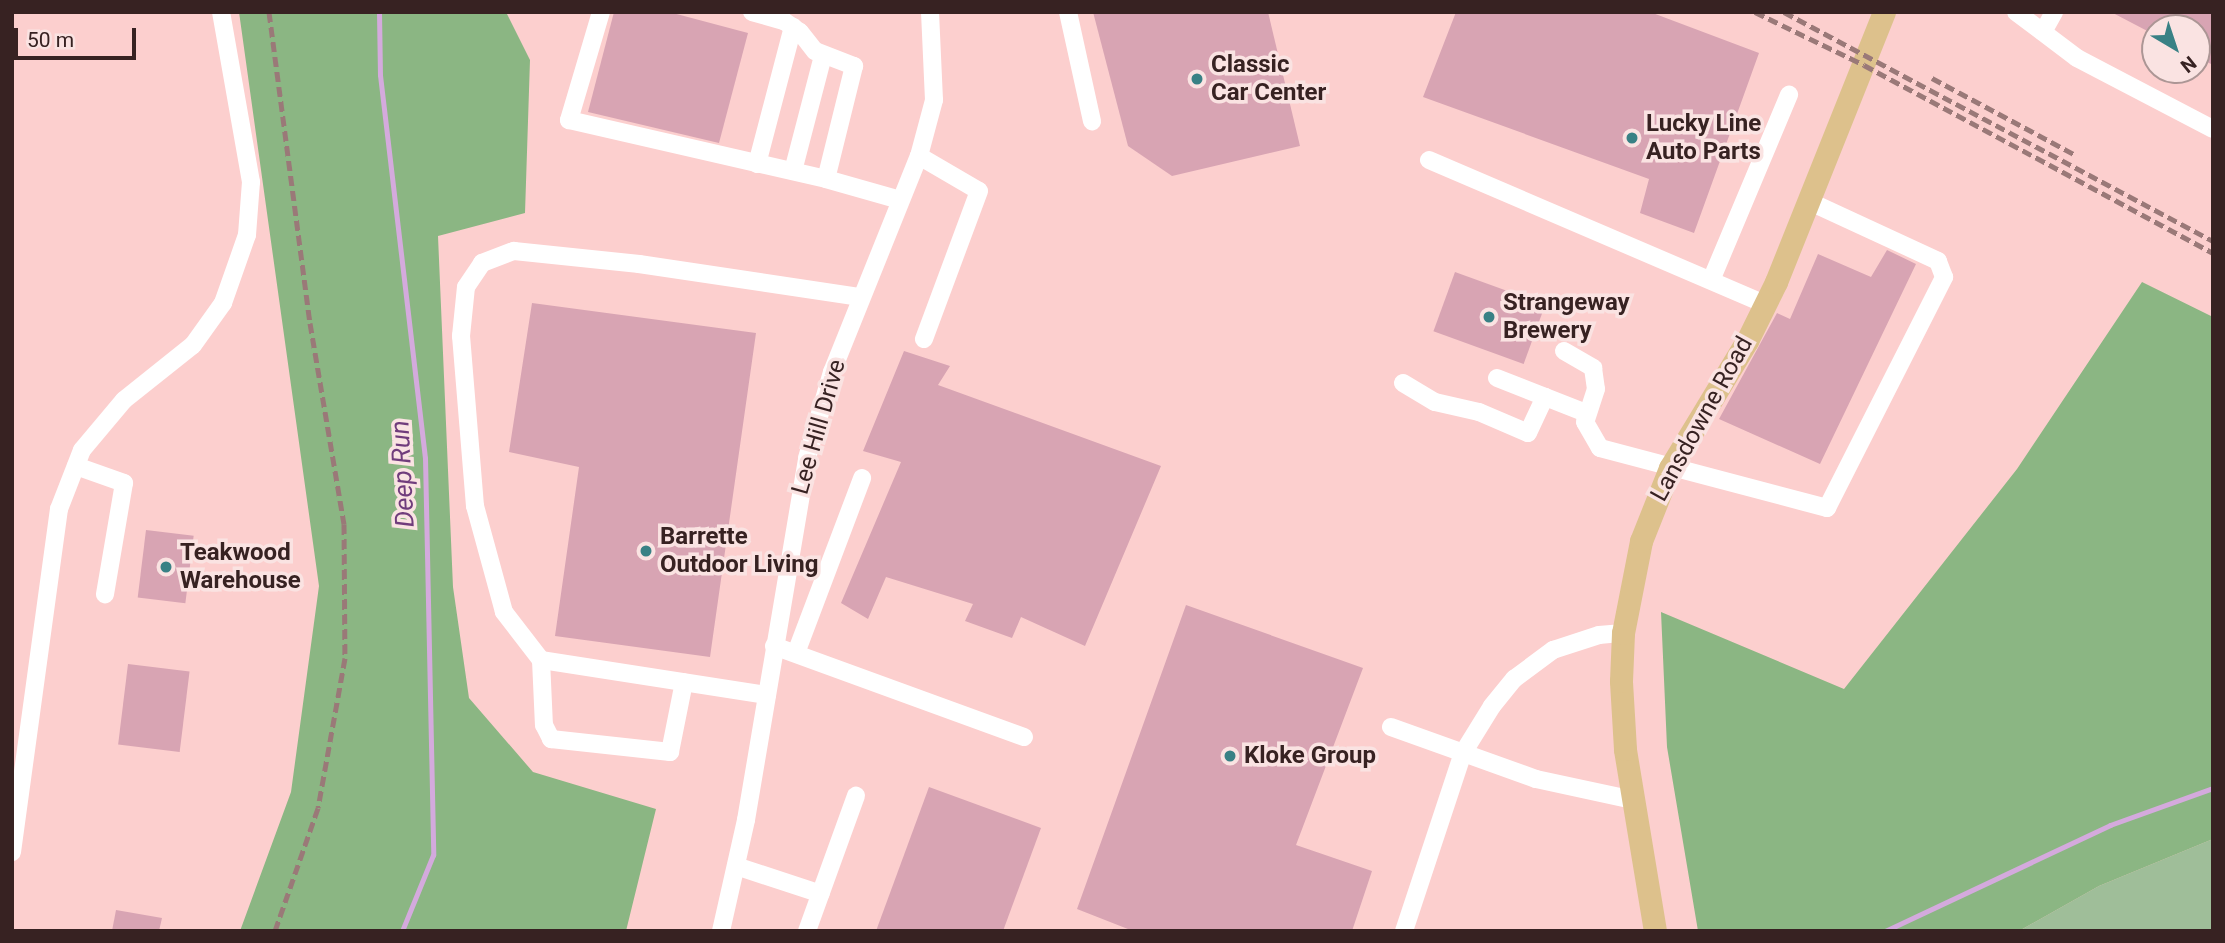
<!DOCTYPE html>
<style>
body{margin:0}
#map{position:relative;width:2225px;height:943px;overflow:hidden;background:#fccfce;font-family:Roboto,sans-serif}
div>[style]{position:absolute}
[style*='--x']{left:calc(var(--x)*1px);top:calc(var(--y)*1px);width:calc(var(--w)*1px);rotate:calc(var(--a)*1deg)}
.green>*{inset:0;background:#9fbe99}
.forest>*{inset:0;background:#8bb683}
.stream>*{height:5px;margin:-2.5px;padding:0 2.5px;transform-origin:2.5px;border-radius:2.5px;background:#d4aadd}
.building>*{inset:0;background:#d8a4b3;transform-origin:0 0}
.minor>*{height:18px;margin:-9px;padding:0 9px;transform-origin:9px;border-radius:9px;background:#fff}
.major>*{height:23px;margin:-11.5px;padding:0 11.5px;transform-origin:11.5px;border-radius:11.5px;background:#ddc18c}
.rail>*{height:5px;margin-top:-2.5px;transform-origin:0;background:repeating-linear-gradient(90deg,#9a7978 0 10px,transparent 0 15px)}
.dots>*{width:19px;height:19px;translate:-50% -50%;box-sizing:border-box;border:4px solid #fae3e2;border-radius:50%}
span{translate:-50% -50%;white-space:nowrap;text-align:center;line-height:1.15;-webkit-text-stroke:7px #fae3e2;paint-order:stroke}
.poi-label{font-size:24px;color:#372222;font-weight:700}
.left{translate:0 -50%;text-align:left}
.street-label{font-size:24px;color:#372222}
.water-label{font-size:26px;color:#703c7c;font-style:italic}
.frame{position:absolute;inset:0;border:14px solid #372222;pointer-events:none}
.north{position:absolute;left:2141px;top:14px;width:70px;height:70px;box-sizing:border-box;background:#fae3e2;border:2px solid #ac9695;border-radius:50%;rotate:141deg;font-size:19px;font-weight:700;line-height:28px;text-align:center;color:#372222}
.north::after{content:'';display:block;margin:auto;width:24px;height:32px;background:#398185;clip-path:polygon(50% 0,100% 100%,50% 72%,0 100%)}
.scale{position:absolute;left:14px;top:28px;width:122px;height:32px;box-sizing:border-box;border:4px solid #372222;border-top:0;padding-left:9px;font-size:21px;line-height:24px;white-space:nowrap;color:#372222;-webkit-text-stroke:5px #fae3e2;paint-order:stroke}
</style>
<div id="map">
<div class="green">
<div style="clip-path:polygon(2213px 839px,2213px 931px,2019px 931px,2099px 886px)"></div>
</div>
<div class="forest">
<div style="clip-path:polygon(239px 12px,506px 12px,530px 60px,525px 213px,438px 236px,453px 587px,469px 698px,533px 772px,656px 809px,626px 931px,240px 931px,291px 792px,319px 586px)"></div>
<div style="clip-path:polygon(2142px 282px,2213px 317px,2213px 839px,2099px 886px,2019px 931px,1698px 931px,1667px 747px,1661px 612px,1844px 689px,2017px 469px)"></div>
</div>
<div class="stream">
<div style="--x:379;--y:12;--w:63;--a:89.1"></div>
<div style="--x:380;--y:75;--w:386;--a:83.3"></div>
<div style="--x:425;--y:458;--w:397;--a:88.8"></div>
<div style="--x:433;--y:855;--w:82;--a:112.2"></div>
<div style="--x:1885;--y:931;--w:249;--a:-25.2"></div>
<div style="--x:2110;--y:825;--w:109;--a:-19.8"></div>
</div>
<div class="building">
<div style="clip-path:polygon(614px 12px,669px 12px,748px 33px,719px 143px,588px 112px)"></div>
<div style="clip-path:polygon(1093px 12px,1268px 12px,1300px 146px,1172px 176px,1128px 146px)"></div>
<div style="clip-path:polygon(1456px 12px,1650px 12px,1759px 53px,1694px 233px,1640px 213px,1649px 179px,1423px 97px)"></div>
<div style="clip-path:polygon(2111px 12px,2213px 12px,2213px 65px,2197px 57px,2197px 28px,2155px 28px,2155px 35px)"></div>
<div style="clip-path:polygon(1887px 250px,1916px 264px,1820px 464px,1719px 419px,1777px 313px,1790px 319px,1818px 254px,1871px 277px)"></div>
<div style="left:1455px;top:272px;width:96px;height:63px;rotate:20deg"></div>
<div style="clip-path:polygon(532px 303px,756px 333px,710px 657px,555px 636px,579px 467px,509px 452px)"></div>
<div style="clip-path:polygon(904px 351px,950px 366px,938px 385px,1161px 466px,1085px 646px,1021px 617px,1012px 638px,965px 621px,973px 604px,886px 577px,868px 619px,841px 603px,901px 462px,863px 451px)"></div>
<div style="left:146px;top:530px;width:48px;height:68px;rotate:7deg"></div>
<div style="clip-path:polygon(1186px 605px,1363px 668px,1296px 845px,1372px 871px,1352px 931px,1133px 931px,1077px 909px)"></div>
<div style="left:128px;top:664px;width:62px;height:81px;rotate:7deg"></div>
<div style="clip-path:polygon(929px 787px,1041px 828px,1003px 931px,876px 931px)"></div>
<div style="clip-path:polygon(116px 910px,162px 918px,159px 931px,112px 931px)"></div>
</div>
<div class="minor">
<div style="--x:601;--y:12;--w:113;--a:106.5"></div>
<div style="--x:569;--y:120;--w:264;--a:12.9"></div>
<div style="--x:826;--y:179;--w:77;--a:15.8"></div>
<div style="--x:752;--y:12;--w:33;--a:16"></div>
<div style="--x:784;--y:21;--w:19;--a:35"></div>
<div style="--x:800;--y:32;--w:24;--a:52"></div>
<div style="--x:815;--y:51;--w:42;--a:21"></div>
<div style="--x:854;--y:66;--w:116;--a:103.9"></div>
<div style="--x:1068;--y:12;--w:112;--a:77.6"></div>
<div style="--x:2016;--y:12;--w:76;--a:37"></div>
<div style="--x:2077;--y:58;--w:153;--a:27.6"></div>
<div style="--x:2043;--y:32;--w:23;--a:-61"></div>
<div style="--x:919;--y:156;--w:69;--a:30.3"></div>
<div style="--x:979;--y:191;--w:158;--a:110.4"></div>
<div style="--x:1429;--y:160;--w:366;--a:23.2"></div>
<div style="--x:757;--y:164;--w:142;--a:-75.3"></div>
<div style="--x:793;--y:171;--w:119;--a:-75.4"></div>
<div style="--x:1712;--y:278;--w:199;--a:-67.2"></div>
<div style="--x:1564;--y:351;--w:34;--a:30"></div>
<div style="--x:1593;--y:368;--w:21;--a:82"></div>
<div style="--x:1596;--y:389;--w:35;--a:108"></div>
<div style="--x:1585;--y:422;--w:30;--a:60"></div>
<div style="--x:1600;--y:448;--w:235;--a:14.8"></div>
<div style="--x:1827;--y:508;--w:259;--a:-63.1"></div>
<div style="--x:1944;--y:277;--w:17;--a:-111"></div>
<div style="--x:1938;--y:261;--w:143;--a:-155.2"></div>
<div style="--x:1497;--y:378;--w:96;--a:21.5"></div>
<div style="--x:1403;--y:383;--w:37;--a:31"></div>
<div style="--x:1435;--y:402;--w:45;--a:12.8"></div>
<div style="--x:1479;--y:412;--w:53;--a:23.2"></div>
<div style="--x:1528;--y:433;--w:40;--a:-65"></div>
<div style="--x:76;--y:466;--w:51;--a:19.5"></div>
<div style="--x:124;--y:483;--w:113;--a:99.7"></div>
<div style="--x:774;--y:646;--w:266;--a:20"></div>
<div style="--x:796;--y:653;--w:187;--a:-69.3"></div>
<div style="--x:541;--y:660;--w:65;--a:87.4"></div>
<div style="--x:544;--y:725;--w:16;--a:63"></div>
<div style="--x:551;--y:739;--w:120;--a:6.2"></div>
<div style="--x:670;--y:752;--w:71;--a:-78.7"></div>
<div style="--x:767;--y:695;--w:229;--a:-171.2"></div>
<div style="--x:541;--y:660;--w:61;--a:-127.6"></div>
<div style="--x:504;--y:612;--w:110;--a:-105.3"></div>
<div style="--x:475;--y:506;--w:171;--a:-94.7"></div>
<div style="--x:461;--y:336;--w:49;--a:-84.2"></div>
<div style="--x:466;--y:287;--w:29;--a:-56"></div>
<div style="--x:482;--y:263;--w:34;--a:-21"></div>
<div style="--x:514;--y:251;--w:126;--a:5.9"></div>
<div style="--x:639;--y:264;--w:224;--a:8.5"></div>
<div style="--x:1391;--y:727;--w:154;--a:19.7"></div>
<div style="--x:1536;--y:779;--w:99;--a:12.2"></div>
<div style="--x:12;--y:852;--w:346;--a:-82.2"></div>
<div style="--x:59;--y:509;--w:63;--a:-68.7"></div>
<div style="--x:82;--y:450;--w:65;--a:-50"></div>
<div style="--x:124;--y:400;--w:88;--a:-38.6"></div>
<div style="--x:193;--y:345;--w:52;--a:-54.5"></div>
<div style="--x:223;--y:303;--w:72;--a:-70.6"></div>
<div style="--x:247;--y:235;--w:53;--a:-85.7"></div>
<div style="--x:251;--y:182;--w:173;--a:-100"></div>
<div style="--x:736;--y:866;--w:89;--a:18.2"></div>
<div style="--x:721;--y:931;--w:114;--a:-77.3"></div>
<div style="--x:746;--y:820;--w:367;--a:-80.4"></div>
<div style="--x:807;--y:458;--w:90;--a:-73.8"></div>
<div style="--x:832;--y:372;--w:233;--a:-68.1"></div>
<div style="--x:919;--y:156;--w:58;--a:-75"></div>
<div style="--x:934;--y:100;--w:88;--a:-92.6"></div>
<div style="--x:807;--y:931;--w:144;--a:-70.1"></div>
<div style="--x:1404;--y:931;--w:188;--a:-71.7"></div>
<div style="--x:1463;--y:753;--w:55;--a:-58.3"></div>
<div style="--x:1492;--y:706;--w:35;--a:-51"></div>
<div style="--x:1514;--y:679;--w:49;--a:-36.6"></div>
<div style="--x:1553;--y:650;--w:48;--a:-18.1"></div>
<div style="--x:1599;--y:635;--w:24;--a:-5"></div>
</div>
<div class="major">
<div style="--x:1655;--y:931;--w:184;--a:-99.4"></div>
<div style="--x:1625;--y:749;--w:68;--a:-93.4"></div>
<div style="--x:1621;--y:681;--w:48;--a:-87.6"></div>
<div style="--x:1623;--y:633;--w:94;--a:-78.9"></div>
<div style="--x:1641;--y:541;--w:79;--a:-68.3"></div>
<div style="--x:1670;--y:468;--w:149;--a:-58.8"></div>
<div style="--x:1747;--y:341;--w:66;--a:-63.8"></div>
<div style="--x:1776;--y:282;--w:291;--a:-68.2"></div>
</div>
<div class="rail">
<div style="--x:269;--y:12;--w:314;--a:82.5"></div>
<div style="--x:310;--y:323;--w:204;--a:80.4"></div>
<div style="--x:344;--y:524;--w:134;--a:89.6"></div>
<div style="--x:345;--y:658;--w:152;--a:100.2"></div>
<div style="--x:318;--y:808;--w:130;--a:109.3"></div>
<div style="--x:1755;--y:12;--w:121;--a:25.9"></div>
<div style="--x:1864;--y:65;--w:396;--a:28.3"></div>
<div style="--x:1784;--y:12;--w:486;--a:28.1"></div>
<div style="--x:1932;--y:78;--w:161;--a:28.2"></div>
</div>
<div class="dots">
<div style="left:1197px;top:79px;background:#398185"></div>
<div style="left:1632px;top:138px;background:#398185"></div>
<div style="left:1489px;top:317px;background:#398185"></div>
<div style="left:646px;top:551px;background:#398185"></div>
<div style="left:166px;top:567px;background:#398185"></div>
<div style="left:1230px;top:756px;background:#398185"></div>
</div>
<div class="poi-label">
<span class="left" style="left:1211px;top:79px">Classic<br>Car Center</span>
<span class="left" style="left:1646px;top:138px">Lucky Line<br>Auto Parts</span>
<span class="left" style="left:1503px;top:317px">Strangeway<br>Brewery</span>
<span class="left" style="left:660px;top:551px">Barrette<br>Outdoor Living</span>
<span class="left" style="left:180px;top:567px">Teakwood<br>Warehouse</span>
<span class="left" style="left:1244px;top:756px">Kloke Group</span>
</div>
<div class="street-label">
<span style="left:1702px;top:419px;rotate:-61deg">Lansdowne Road</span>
<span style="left:819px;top:427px;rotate:-74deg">Lee Hill Drive</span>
</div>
<div class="water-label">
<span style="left:403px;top:474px;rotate:-93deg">Deep Run</span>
</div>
<div class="frame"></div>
<div class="north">N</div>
<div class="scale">50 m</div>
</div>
